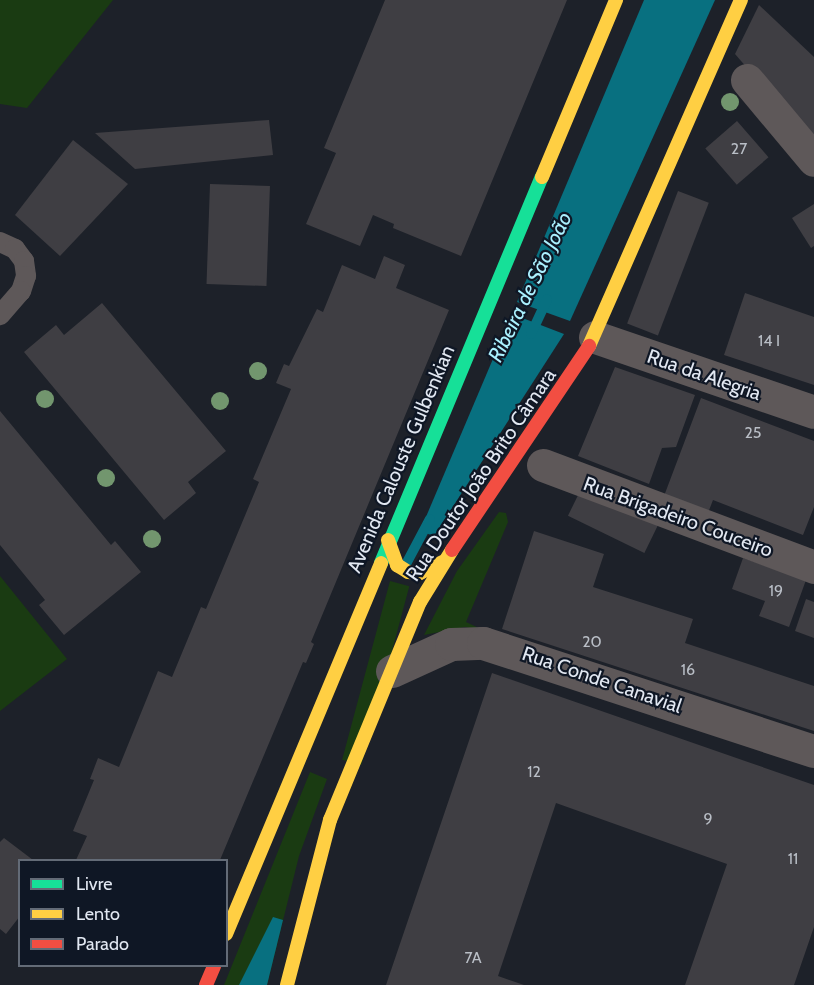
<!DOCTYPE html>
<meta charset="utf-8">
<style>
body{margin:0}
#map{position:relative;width:814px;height:985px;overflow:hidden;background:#1d2129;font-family:Cabin,sans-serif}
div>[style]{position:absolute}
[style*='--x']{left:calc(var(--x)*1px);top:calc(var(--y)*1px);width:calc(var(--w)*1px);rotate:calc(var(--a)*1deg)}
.green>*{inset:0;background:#1a3b12;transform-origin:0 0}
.water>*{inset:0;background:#087080}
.stream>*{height:10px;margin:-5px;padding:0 5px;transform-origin:5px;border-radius:5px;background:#087080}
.building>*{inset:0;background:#3f3e43;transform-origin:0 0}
.lane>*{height:20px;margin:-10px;padding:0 10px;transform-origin:10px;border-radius:10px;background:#5e5859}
.street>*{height:33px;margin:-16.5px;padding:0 16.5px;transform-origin:16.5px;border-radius:16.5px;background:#5e5859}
.fast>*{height:14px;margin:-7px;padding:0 7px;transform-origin:7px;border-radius:7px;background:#16e098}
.slow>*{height:14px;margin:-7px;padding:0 7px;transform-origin:7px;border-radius:7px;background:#ffcf43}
.jam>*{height:14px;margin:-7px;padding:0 7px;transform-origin:7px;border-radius:7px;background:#f24e42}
.trees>*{width:18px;height:18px;margin:-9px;border-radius:50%;background:#72966e}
span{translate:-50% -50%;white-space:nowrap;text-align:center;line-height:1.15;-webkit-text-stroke:4.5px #0f1725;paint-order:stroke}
.number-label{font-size:16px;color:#b9bec6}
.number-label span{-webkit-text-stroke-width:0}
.street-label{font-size:20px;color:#e2e8f2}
.water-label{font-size:21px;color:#abf1ff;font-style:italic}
.legend{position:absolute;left:18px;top:859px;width:210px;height:108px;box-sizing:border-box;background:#0f1725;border:2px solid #636b77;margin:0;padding:8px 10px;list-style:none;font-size:18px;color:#e2e8f2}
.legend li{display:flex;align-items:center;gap:12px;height:30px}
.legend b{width:30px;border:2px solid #636b77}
</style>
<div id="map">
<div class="green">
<div style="clip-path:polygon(0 0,113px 0,27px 108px,0 104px)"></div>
<div style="clip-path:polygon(499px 512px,506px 513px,508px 522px,466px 622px,485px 631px,465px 627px,424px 635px,457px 571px)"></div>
<div style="clip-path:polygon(0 576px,67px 659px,0 711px)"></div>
<div style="left:390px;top:581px;width:20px;height:185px;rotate:15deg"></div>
<div style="clip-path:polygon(310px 772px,327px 779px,299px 856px,267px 985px,224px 985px)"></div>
</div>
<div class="water">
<div style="clip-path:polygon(644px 0,715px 0,570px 321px,517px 302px)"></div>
<div style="clip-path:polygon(512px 314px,564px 334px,434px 536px,420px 531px)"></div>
<div style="clip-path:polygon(273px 917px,283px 920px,267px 985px,239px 985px)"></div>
</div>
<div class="stream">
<div style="--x:531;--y:334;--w:38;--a:-65"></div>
<div style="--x:405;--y:566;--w:53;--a:-62"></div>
</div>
<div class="building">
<div style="clip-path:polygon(385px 0,567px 0,461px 256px,393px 228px,394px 224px,373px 215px,360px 246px,306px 224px,336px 153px,324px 148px)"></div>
<div style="clip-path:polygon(759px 5px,814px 57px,814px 145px,735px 54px)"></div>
<div style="clip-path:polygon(269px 120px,273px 155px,135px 169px,95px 133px)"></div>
<div style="left:737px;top:121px;width:48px;height:42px;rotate:49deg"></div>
<div style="clip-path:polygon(73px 140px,128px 184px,60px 256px,15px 215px)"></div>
<div style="left:210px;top:184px;width:60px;height:100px;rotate:2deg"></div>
<div style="left:678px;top:191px;width:33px;height:142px;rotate:21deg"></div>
<div style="clip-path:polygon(814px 204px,814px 246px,811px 248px,792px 218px)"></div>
<div style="clip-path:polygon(384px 256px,405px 265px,396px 288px,449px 310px,311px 642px,314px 644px,306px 663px,303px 662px,220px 860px,76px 860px,87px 836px,73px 831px,94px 780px,90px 779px,98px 758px,119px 767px,158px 671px,172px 677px,201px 607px,206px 609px,259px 482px,253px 479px,291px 389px,276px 383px,284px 364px,289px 366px,317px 309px,323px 312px,342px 265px,375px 279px)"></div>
<div style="clip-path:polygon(745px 293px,814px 317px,814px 385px,724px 355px)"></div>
<div style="clip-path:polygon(102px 303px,226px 451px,188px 482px,196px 493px,164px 520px,24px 352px,56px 325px,64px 335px)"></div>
<div style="clip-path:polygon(615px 367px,695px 395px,676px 447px,662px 448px,649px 484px,578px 456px)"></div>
<div style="clip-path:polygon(701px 398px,814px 441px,814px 507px,803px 535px,713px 500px,708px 513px,664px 496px)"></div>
<div style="clip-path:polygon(0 411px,111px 545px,115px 541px,141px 572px,64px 635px,39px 605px,45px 600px,0 545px)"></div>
<div style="left:582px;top:487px;width:85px;height:32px;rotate:26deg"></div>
<div style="clip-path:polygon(534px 531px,604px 554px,593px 587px,693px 619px,685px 643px,814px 686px,814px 731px,502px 629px)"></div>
<div style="clip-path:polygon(743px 558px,806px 580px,789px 627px,759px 616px,765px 601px,732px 589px)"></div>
<div style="clip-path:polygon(806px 599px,814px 602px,814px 638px,795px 631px)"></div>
<div style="clip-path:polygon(492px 673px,814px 785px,814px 927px,794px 985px,685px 985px,727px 864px,556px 803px,498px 976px,524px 985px,386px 985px)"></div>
<div style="clip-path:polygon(4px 838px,33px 860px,20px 860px,20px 916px,6px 934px,0 929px,0 842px)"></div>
</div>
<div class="lane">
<div style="--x:0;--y:242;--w:17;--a:25"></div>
<div style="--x:15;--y:249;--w:15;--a:53"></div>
<div style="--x:24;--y:261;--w:15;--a:82"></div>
<div style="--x:26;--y:276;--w:16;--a:108"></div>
<div style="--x:21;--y:291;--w:32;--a:131"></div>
</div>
<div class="street">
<div style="--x:747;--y:80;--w:104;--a:50.1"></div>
<div style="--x:595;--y:337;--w:231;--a:18.9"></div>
<div style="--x:543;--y:465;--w:290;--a:20.6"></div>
<div style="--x:392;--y:671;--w:65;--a:-24.6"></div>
<div style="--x:451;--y:644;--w:32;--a:-2"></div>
<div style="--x:483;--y:643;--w:348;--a:18.1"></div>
</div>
<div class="fast">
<div style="--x:381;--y:563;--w:418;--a:-67.4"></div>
</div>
<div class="slow">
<div style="--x:542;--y:177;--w:192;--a:-67.3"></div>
<div style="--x:589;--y:346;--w:378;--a:-66.3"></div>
<div style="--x:388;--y:540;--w:27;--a:70"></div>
<div style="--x:397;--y:565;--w:13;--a:32"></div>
<div style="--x:408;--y:572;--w:12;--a:5"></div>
<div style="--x:420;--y:573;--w:25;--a:-26"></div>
<div style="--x:226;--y:934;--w:402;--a:-67.3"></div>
<div style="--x:287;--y:985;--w:171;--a:-75.4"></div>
<div style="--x:330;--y:820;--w:236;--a:-67.6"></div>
<div style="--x:420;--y:602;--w:61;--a:-58.4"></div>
</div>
<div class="jam">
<div style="--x:452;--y:550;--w:246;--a:-56.1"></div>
<div style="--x:206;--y:985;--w:21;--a:-67"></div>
</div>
<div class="trees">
<div style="left:730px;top:102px"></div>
<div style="left:258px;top:371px"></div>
<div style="left:45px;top:399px"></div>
<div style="left:220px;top:401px"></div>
<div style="left:106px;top:478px"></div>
<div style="left:152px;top:539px"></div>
</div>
<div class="number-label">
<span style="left:739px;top:149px">27</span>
<span style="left:769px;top:341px">14 I</span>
<span style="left:753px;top:433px">25</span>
<span style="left:776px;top:591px">19</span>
<span style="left:592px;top:642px">20</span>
<span style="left:688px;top:670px">16</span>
<span style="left:534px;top:772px">12</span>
<span style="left:708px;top:819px">9</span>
<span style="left:793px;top:859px">11</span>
<span style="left:473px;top:958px">7A</span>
</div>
<div class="street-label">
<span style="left:704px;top:375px;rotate:19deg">Rua da Alegria</span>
<span style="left:401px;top:459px;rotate:-67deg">Avenida Calouste Gulbenkian</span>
<span style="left:481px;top:475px;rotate:-56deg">Rua Doutor João Brito Câmara</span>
<span style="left:678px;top:517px;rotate:20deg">Rua Brigadeiro Couceiro</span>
<span style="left:602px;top:680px;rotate:19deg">Rua Conde Canavial</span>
</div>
<div class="water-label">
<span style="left:530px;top:287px;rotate:-64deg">Ribeira de São João</span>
</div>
<ul class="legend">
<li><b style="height:8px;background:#16e098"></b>Livre</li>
<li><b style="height:8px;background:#ffcf43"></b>Lento</li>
<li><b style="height:8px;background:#f24e42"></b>Parado</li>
</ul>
</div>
